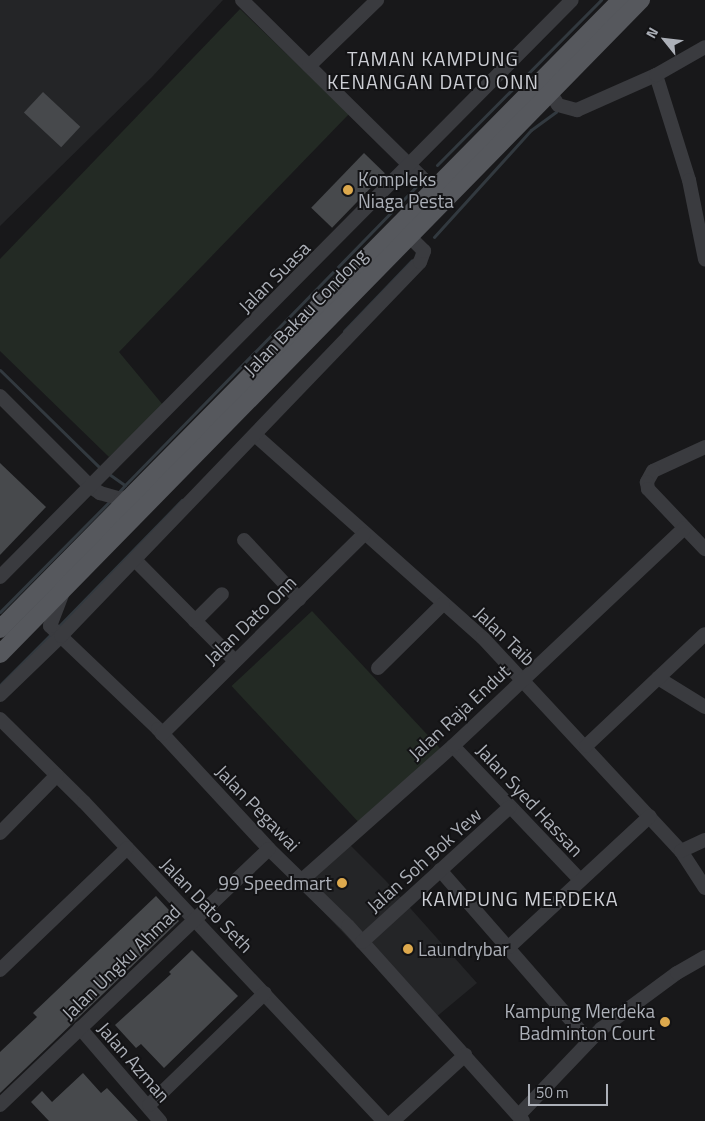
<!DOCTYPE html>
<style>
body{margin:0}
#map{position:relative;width:705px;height:1121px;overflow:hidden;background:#18181a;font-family:"Titillium Web",sans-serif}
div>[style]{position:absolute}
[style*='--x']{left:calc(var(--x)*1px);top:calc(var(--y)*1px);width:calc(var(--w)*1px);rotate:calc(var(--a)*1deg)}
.built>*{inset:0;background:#242527}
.green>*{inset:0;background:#232a24;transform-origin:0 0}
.stream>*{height:3px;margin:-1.5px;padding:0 1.5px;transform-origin:1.5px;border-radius:1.5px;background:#32393f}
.building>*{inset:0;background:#47494c;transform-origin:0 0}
.minor>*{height:14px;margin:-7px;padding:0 7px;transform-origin:7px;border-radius:7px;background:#3a3b3f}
.major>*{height:18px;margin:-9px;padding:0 9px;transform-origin:9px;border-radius:9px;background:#56585d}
.dots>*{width:14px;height:14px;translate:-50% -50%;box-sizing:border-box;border:2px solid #131315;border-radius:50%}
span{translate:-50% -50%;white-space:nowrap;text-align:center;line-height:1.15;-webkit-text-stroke:4px #131315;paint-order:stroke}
.poi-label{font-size:19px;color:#acb0b8}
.left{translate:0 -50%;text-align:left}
.right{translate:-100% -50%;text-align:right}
.street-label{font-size:19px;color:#acb0b8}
.neighbourhood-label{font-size:20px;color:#cdcfd5;letter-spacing:1px}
.north{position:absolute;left:640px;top:15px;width:50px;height:50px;-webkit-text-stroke:4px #131315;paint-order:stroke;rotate:299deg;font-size:14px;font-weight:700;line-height:20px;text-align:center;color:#acb0b8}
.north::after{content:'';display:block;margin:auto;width:18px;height:22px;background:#acb0b8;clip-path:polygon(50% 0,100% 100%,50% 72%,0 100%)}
.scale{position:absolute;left:528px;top:1084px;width:80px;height:22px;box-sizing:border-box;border:2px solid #acb0b8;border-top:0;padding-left:6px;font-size:15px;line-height:18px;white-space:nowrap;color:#acb0b8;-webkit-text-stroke:4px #131315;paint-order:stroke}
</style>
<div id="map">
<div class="built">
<div style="clip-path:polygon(0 0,223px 0,152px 77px,0 226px)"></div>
<div style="clip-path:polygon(343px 838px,386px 881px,477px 983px,429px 1023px,294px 881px)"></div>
</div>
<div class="green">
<div style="clip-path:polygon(240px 9px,349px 114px,119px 352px,163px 405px,109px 457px,0 351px,0 259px)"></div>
<div style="left:312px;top:611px;width:188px;height:110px;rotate:47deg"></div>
</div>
<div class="stream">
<div style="--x:437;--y:165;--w:233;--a:-45.2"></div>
<div style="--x:434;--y:237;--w:144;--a:-47.8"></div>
<div style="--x:531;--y:130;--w:31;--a:-36"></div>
<div style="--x:344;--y:331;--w:98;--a:-46.2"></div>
<div style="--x:0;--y:370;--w:141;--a:44.4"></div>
<div style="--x:109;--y:474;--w:19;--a:35"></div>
<div style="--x:125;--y:485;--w:417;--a:-45.7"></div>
<div style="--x:117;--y:494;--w:12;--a:-48"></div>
<div style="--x:0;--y:612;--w:158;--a:-45.3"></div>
<div style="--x:57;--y:628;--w:179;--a:-45.7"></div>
<div style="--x:0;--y:685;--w:75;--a:-45"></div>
</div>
<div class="building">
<div style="left:43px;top:92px;width:51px;height:28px;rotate:43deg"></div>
<div style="left:364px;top:153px;width:29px;height:76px;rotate:44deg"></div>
<div style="clip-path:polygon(0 463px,46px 507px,0 555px)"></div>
<div style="clip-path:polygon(156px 896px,179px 921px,0 1093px,0 1052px,37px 1017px,33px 1013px)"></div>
<div style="clip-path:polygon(192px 950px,238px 996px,164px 1068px,141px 1044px,136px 1048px,115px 1025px,171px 974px,169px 972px)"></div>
<div style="clip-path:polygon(83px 1073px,101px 1093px,107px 1088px,138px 1121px,49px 1121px,31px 1102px,42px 1091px,52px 1102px)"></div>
</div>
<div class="minor">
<div style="--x:242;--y:0;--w:279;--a:44.6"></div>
<div style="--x:309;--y:66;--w:95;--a:-44.1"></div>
<div style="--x:656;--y:75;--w:110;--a:72.6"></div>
<div style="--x:689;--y:180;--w:81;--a:78.6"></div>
<div style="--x:550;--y:92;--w:15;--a:58"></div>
<div style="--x:558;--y:105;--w:20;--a:15"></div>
<div style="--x:577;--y:110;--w:86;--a:-23.9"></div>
<div style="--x:656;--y:75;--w:56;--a:-29.7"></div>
<div style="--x:0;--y:396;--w:129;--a:45"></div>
<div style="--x:91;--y:487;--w:11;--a:34"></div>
<div style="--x:100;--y:493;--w:22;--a:16"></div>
<div style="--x:121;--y:499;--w:12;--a:-20"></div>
<div style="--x:255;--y:435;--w:305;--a:41.7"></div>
<div style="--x:483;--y:638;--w:291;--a:47.1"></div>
<div style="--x:681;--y:851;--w:44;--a:57"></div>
<div style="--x:705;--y:447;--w:57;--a:155.2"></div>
<div style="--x:653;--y:471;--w:13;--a:119"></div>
<div style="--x:647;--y:482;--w:7;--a:82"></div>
<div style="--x:648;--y:489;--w:83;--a:46.5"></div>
<div style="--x:244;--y:540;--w:81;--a:47"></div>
<div style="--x:135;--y:560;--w:142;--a:45.3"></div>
<div style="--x:0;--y:577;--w:812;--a:-45.25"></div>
<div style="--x:195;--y:621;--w:38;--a:-45"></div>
<div style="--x:50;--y:626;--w:149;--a:43.6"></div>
<div style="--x:158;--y:729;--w:163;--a:47.2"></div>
<div style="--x:269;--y:849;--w:110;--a:44.3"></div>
<div style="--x:348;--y:926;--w:262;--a:48.1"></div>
<div style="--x:50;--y:626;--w:34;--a:-69"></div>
<div style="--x:378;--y:668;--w:91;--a:-44.6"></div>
<div style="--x:658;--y:678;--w:55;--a:31.7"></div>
<div style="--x:0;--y:695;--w:85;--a:-44"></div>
<div style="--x:61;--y:636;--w:518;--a:-46.17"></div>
<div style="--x:420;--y:262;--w:12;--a:-70"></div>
<div style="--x:424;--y:251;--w:21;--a:-135"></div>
<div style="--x:0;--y:719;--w:118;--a:44.7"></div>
<div style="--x:84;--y:802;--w:438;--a:46.8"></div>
<div style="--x:162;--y:734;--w:284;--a:-44.7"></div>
<div style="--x:453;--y:746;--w:183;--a:46.5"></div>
<div style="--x:586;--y:746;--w:163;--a:-43.3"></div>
<div style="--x:0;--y:833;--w:81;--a:-45.5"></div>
<div style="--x:681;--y:851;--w:26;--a:-25"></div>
<div style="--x:440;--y:870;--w:227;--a:48.9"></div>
<div style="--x:302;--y:880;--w:202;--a:-41.6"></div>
<div style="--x:453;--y:746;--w:318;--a:-43.3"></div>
<div style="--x:362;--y:942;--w:200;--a:-42.4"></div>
<div style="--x:509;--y:947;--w:192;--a:-42.9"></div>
<div style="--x:0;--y:970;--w:176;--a:-43.8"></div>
<div style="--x:80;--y:1028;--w:123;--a:49.3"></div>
<div style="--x:0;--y:1105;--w:371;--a:-43.6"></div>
<div style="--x:149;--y:1105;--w:161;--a:-44"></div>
<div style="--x:519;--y:1115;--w:119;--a:-46.4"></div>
<div style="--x:601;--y:1029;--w:94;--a:-36.4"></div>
<div style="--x:677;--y:973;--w:32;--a:-30"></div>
<div style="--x:393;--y:1121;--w:98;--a:-42.5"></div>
</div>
<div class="major">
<div style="--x:0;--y:629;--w:884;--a:-45.37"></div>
<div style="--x:0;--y:654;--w:916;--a:-45.58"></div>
</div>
<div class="dots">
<div style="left:348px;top:190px;background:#dda94d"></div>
<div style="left:342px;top:883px;background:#dda94d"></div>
<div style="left:408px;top:949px;background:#dda94d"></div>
<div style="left:665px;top:1022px;background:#dda94d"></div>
</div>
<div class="poi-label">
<span class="left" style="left:358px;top:190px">Kompleks<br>Niaga Pesta</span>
<span class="right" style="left:332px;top:883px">99 Speedmart</span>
<span class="left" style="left:418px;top:949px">Laundrybar</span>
<span class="right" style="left:655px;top:1022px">Kampung Merdeka<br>Badminton Court</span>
</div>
<div class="street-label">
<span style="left:274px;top:277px;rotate:-45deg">Jalan Suasa</span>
<span style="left:305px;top:312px;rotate:-46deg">Jalan Bakau Condong</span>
<span style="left:250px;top:620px;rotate:-44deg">Jalan Dato Onn</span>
<span style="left:505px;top:636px;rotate:44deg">Jalan Taib</span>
<span style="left:459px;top:712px;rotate:-43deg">Jalan Raja Endut</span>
<span style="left:530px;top:800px;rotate:47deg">Jalan Syed Hassan</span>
<span style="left:258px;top:808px;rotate:46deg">Jalan Pegawai</span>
<span style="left:424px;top:860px;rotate:-42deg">Jalan Soh Bok Yew</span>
<span style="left:207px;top:905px;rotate:46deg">Jalan Dato Seth</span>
<span style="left:121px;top:962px;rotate:-44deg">Jalan Ungku Ahmad</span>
<span style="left:134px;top:1062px;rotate:49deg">Jalan Azman</span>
</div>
<div class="neighbourhood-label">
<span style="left:433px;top:70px">TAMAN KAMPUNG<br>KENANGAN DATO ONN</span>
<span style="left:520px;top:898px">KAMPUNG MERDEKA</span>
</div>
<div class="north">N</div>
<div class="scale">50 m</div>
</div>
